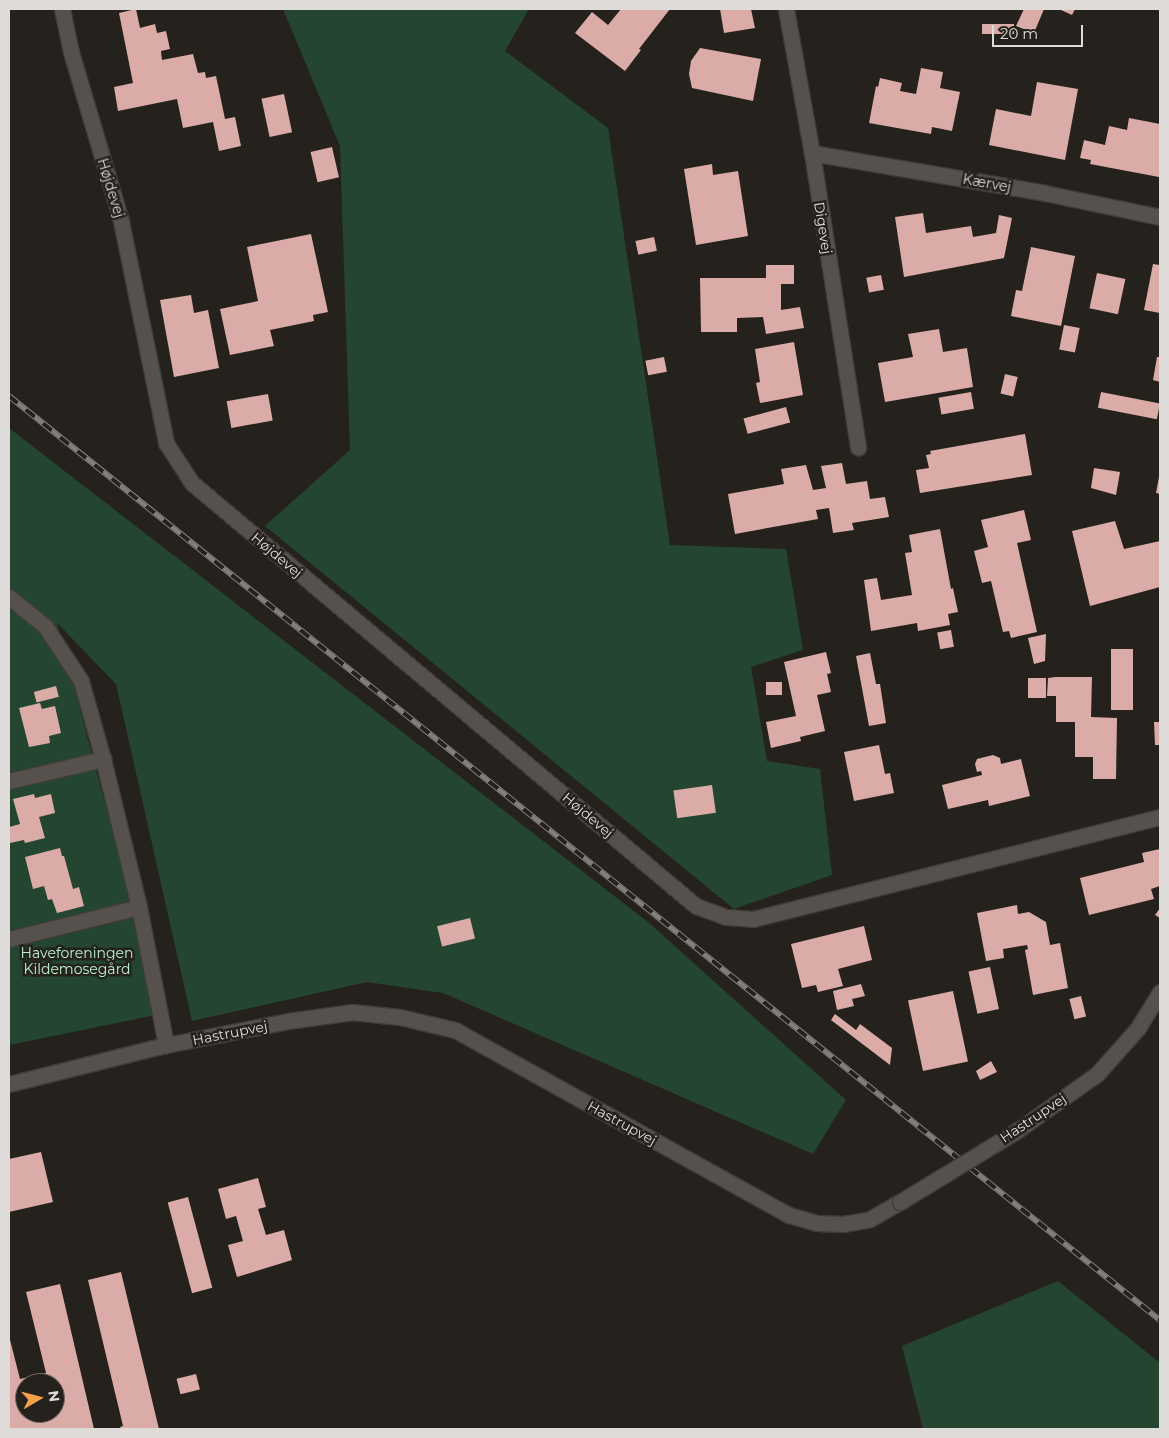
<!DOCTYPE html>
<meta charset="utf-8">
<style>
body{margin:0}
#map{position:relative;width:1169px;height:1438px;overflow:hidden;background:#25211c;font-family:Montserrat,sans-serif}
div>[style]{position:absolute}
[style*='--x']{left:calc(var(--x)*1px);top:calc(var(--y)*1px);width:calc(var(--w)*1px);rotate:calc(var(--a)*1deg)}
.green>*{inset:0;background:#244630}
.building>*{inset:0;background:#dbaca7;transform-origin:0 0}
.roads{filter:drop-shadow(1px 0 #403c39) drop-shadow(-1px 0 #403c39) drop-shadow(0 1px #403c39) drop-shadow(0 -1px #403c39)}
.lane>*{height:15px;margin:-7.5px;padding:0 7.5px;transform-origin:7.5px;border-radius:7.5px;background:#56514c}
.street>*{height:15px;margin:-7.5px;padding:0 7.5px;transform-origin:7.5px;border-radius:7.5px;background:#56514c}
.rail>*{height:5.5px;margin-top:-2.75px;transform-origin:0;background:repeating-linear-gradient(90deg,#25211c 0 11px,#837f7b 0 22px);box-sizing:border-box;border-block:1px solid #837f7b}
.bridges{filter:drop-shadow(1px 0 #403c39) drop-shadow(-1px 0 #403c39) drop-shadow(0 1px #403c39) drop-shadow(0 -1px #403c39)}
.street-bridge>*{height:15px;margin:-7.5px;padding:0 7.5px;transform-origin:7.5px;border-radius:7.5px;background:#56514c}
span{translate:-50% -50%;white-space:nowrap;text-align:center;line-height:1.15;-webkit-text-stroke:5px #25211c;paint-order:stroke}
.street-label{font-size:14px;color:#dedbd8}
.park-label{font-size:14px;color:#b7f5ca}
.frame{position:absolute;inset:0;border:10px solid #dedbd8;pointer-events:none}
.north{position:absolute;left:15px;top:1373px;width:50px;height:50px;box-sizing:border-box;background:#25211c;border:1px solid #6f6b67;border-radius:50%;rotate:82deg;font-size:14px;font-weight:700;line-height:20px;text-align:center;color:#dedbd8}
.north::after{content:'';display:block;margin:auto;width:18px;height:22px;background:#f6a248;clip-path:polygon(50% 0,100% 100%,50% 72%,0 100%)}
.scale{position:absolute;left:992px;top:25px;width:91px;height:22px;box-sizing:border-box;border:2px solid #dedbd8;border-top:0;padding-left:6px;font-size:15px;line-height:18px;white-space:nowrap;color:#dedbd8;-webkit-text-stroke:4px #25211c;paint-order:stroke}
</style>
<div id="map">
<div class="green">
<div style="clip-path:polygon(283px 9px,529px 9px,505px 51px,608px 128px,670px 545px,786px 549px,803px 650px,751px 667px,767px 761px,820px 769px,832px 875px,734px 909px,265px 526px,350px 450px,340px 146px)"></div>
<div style="clip-path:polygon(9px 428px,648px 922px,846px 1100px,813px 1154px,443px 993px,367px 982px,192px 1021px,116px 684px,57px 623px,161px 1014px,9px 1045px)"></div>
<div style="clip-path:polygon(1058px 1281px,1160px 1363px,1160px 1429px,923px 1429px,902px 1346px)"></div>
</div>
<div class="building">
<div style="clip-path:polygon(136px 9px,140px 28px,155px 24px,157px 33px,166px 31px,170px 49px,161px 51px,162px 60px,193px 54px,198px 73px,205px 72px,206px 78px,216px 76px,225px 119px,235px 117px,241px 146px,219px 151px,213px 122px,183px 128px,177px 99px,118px 111px,114px 87px,133px 83px,119px 13px)"></div>
<div style="clip-path:polygon(621px 9px,670px 9px,639px 49px,641px 50px,625px 71px,575px 33px,592px 12px,608px 25px)"></div>
<div style="clip-path:polygon(720px 9px,751px 9px,755px 28px,724px 33px)"></div>
<div style="clip-path:polygon(1024px 9px,1044px 9px,1034px 33px,1016px 26px)"></div>
<div style="clip-path:polygon(1062px 9px,1075px 9px,1072px 15px,1061px 10px)"></div>
<div style="left:982px;top:24px;width:32px;height:10px"></div>
<div style="clip-path:polygon(700px 48px,761px 59px,753px 101px,692px 88px,689px 74px,691px 61px)"></div>
<div style="clip-path:polygon(921px 68px,943px 72px,940px 88px,960px 92px,952px 131px,932px 127px,931px 134px,869px 123px,876px 86px,878px 87px,880px 78px,902px 83px,900px 91px,916px 94px)"></div>
<div style="clip-path:polygon(1037px 82px,1078px 89px,1065px 160px,989px 145px,996px 109px,1031px 116px)"></div>
<div style="left:284px;top:94px;width:39px;height:23px;rotate:78deg"></div>
<div style="clip-path:polygon(1129px 118px,1160px 124px,1159px 177px,1090px 164px,1091px 160px,1080px 158px,1084px 140px,1105px 145px,1109px 126px,1127px 130px)"></div>
<div style="left:332px;top:147px;width:31px;height:22px;rotate:77deg"></div>
<div style="clip-path:polygon(712px 164px,713px 175px,738px 171px,748px 236px,696px 245px,684px 169px)"></div>
<div style="clip-path:polygon(923px 213px,926px 233px,971px 226px,973px 237px,996px 233px,999px 215px,1012px 218px,1004px 258px,904px 277px,895px 217px)"></div>
<div style="clip-path:polygon(311px 234px,328px 312px,313px 315px,314px 321px,270px 330px,274px 346px,230px 355px,220px 309px,258px 301px,247px 247px)"></div>
<div style="left:654px;top:237px;width:14px;height:19px;rotate:78deg"></div>
<div style="clip-path:polygon(1031px 247px,1075px 256px,1061px 326px,1011px 316px,1016px 290px,1022px 291px)"></div>
<div style="clip-path:polygon(1153px 264px,1160px 265px,1160px 313px,1144px 310px)"></div>
<div style="clip-path:polygon(766px 265px,794px 265px,794px 284px,781px 284px,781px 310px,800px 307px,804px 328px,766px 334px,763px 317px,737px 318px,737px 332px,701px 332px,700px 278px,766px 278px)"></div>
<div style="left:1097px;top:273px;width:29px;height:36px;rotate:12deg"></div>
<div style="left:881px;top:275px;width:15px;height:15px;rotate:79deg"></div>
<div style="clip-path:polygon(191px 295px,194px 313px,208px 310px,219px 368px,174px 377px,160px 300px)"></div>
<div style="left:1064px;top:325px;width:16px;height:25px;rotate:11deg"></div>
<div style="clip-path:polygon(939px 329px,943px 352px,967px 348px,973px 387px,885px 402px,878px 363px,913px 357px,908px 334px)"></div>
<div style="clip-path:polygon(794px 342px,803px 395px,760px 403px,756px 383px,760px 382px,755px 349px)"></div>
<div style="left:664px;top:357px;width:15px;height:19px;rotate:79deg"></div>
<div style="clip-path:polygon(1157px 357px,1160px 357px,1160px 382px,1153px 380px)"></div>
<div style="left:1005px;top:374px;width:13px;height:20px;rotate:13deg"></div>
<div style="left:971px;top:392px;width:17px;height:33px;rotate:80deg"></div>
<div style="left:1101px;top:392px;width:60px;height:16px;rotate:11deg"></div>
<div style="left:268px;top:394px;width:27px;height:42px;rotate:80deg"></div>
<div style="left:786px;top:407px;width:16px;height:44px;rotate:75deg"></div>
<div style="clip-path:polygon(1025px 434px,1032px 475px,920px 493px,916px 470px,929px 468px,926px 455px,931px 454px,930px 451px)"></div>
<div style="clip-path:polygon(842px 463px,846px 484px,867px 481px,870px 499px,885px 497px,889px 517px,852px 523px,854px 530px,833px 533px,829px 508px,816px 510px,818px 519px,735px 534px,728px 494px,784px 484px,781px 469px,806px 465px,813px 490px,826px 488px,821px 466px)"></div>
<div style="clip-path:polygon(1094px 468px,1120px 472px,1116px 495px,1091px 488px)"></div>
<div style="clip-path:polygon(1159px 477px,1160px 477px,1160px 494px,1156px 493px)"></div>
<div style="clip-path:polygon(1024px 510px,1031px 540px,1017px 543px,1037px 632px,1011px 638px,1009px 631px,1003px 632px,991px 581px,982px 583px,974px 551px,988px 547px,981px 520px)"></div>
<div style="clip-path:polygon(1115px 521px,1124px 549px,1160px 541px,1160px 587px,1090px 606px,1072px 531px)"></div>
<div style="clip-path:polygon(940px 529px,951px 589px,953px 588px,958px 612px,948px 614px,950px 625px,918px 631px,917px 623px,871px 631px,864px 580px,877px 578px,881px 600px,912px 595px,905px 553px,912px 552px,909px 535px)"></div>
<div style="left:951px;top:630px;width:17px;height:14px;rotate:80deg"></div>
<div style="clip-path:polygon(1046px 634px,1045px 661px,1034px 664px,1028px 638px)"></div>
<div style="left:1111px;top:649px;width:22px;height:61px"></div>
<div style="clip-path:polygon(826px 652px,831px 673px,827px 674px,831px 692px,817px 695px,825px 731px,800px 737px,801px 741px,771px 748px,766px 722px,796px 716px,784px 662px)"></div>
<div style="clip-path:polygon(870px 653px,876px 684px,880px 684px,886px 723px,869px 726px,856px 656px)"></div>
<div style="clip-path:polygon(1056px 677px,1092px 677px,1091px 717px,1117px 718px,1116px 779px,1093px 779px,1093px 757px,1075px 757px,1075px 722px,1056px 722px,1056px 696px,1047px 696px,1048px 678px)"></div>
<div style="left:1028px;top:678px;width:18px;height:20px"></div>
<div style="left:766px;top:682px;width:16px;height:13px"></div>
<div style="left:56px;top:686px;width:11px;height:23px;rotate:75deg"></div>
<div style="clip-path:polygon(40px 703px,42px 709px,55px 706px,61px 733px,49px 736px,50px 743px,29px 747px,19px 708px)"></div>
<div style="clip-path:polygon(1154px 722px,1160px 722px,1160px 745px,1155px 745px)"></div>
<div style="clip-path:polygon(879px 745px,885px 774px,890px 773px,894px 793px,854px 801px,844px 752px)"></div>
<div style="clip-path:polygon(993px 755px,1000px 758px,1001px 764px,1021px 759px,1030px 796px,989px 806px,988px 800px,948px 809px,942px 785px,982px 775px,981px 771px,977px 772px,975px 764px,977px 759px)"></div>
<div style="left:712px;top:785px;width:28px;height:39px;rotate:82deg"></div>
<div style="clip-path:polygon(34px 794px,35px 798px,51px 794px,55px 813px,39px 817px,45px 838px,25px 843px,24px 840px,10px 843px,9px 827px,20px 824px,13px 799px)"></div>
<div style="clip-path:polygon(60px 848px,62px 856px,64px 856px,73px 889px,79px 887px,84px 906px,57px 913px,52px 899px,48px 900px,44px 886px,33px 889px,25px 857px)"></div>
<div style="clip-path:polygon(1160px 849px,1160px 886px,1151px 889px,1154px 899px,1089px 915px,1080px 878px,1144px 862px,1142px 853px)"></div>
<div style="clip-path:polygon(1017px 905px,1018px 914px,1029px 912px,1046px 922px,1050px 945px,1060px 943px,1068px 988px,1033px 995px,1025px 950px,1028px 949px,1027px 945px,1003px 949px,1004px 958px,986px 961px,977px 913px)"></div>
<div style="clip-path:polygon(1160px 908px,1160px 918px,1155px 915px)"></div>
<div style="left:470px;top:918px;width:21px;height:34px;rotate:76deg"></div>
<div style="clip-path:polygon(864px 926px,872px 960px,838px 969px,843px 986px,818px 992px,816px 985px,802px 988px,791px 944px)"></div>
<div style="left:990px;top:967px;width:43px;height:22px;rotate:78deg"></div>
<div style="clip-path:polygon(861px 984px,865px 996px,852px 999px,854px 1006px,837px 1010px,833px 991px)"></div>
<div style="left:953px;top:991px;width:72px;height:46px;rotate:78deg"></div>
<div style="left:1081px;top:996px;width:21px;height:12px;rotate:76deg"></div>
<div style="clip-path:polygon(835px 1014px,856px 1030px,860px 1024px,892px 1048px,890px 1065px,831px 1020px)"></div>
<div style="clip-path:polygon(991px 1061px,997px 1072px,980px 1080px,976px 1071px)"></div>
<div style="clip-path:polygon(41px 1152px,53px 1202px,9px 1212px,9px 1159px)"></div>
<div style="clip-path:polygon(258px 1178px,266px 1207px,258px 1209px,266px 1235px,284px 1230px,292px 1260px,237px 1277px,228px 1245px,243px 1241px,236px 1216px,226px 1219px,218px 1189px)"></div>
<div style="left:188px;top:1197px;width:94px;height:21px;rotate:75deg"></div>
<div style="clip-path:polygon(121px 1272px,159px 1429px,121px 1429px,120px 1427px,123px 1426px,88px 1280px)"></div>
<div style="clip-path:polygon(evenodd,60px 1284px,94px 1429px,9px 1429px,9px 1336px,20px 1379px,46px 1373px,26px 1292px,60px 1284px,25px 1383px,55px 1383px,55px 1413px,25px 1413px,25px 1383px)"></div>
<div style="left:196px;top:1374px;width:16px;height:20px;rotate:76deg"></div>
</div>
<div class="roads">
<div class="lane">
<div style="--x:9;--y:597;--w:46;--a:38.9"></div>
<div style="--x:45;--y:626;--w:66;--a:56.8"></div>
<div style="--x:81;--y:681;--w:81;--a:74.2"></div>
<div style="--x:103;--y:759;--w:152;--a:76.3"></div>
<div style="--x:139;--y:907;--w:141;--a:78.9"></div>
<div style="--x:9;--y:781;--w:97;--a:-13.2"></div>
<div style="--x:9;--y:939;--w:134;--a:-13.8"></div>
</div>
<div class="street">
<div style="--x:62;--y:9;--w:44;--a:78.2"></div>
<div style="--x:71;--y:52;--w:176;--a:73.5"></div>
<div style="--x:121;--y:221;--w:227;--a:78.5"></div>
<div style="--x:166;--y:443;--w:48;--a:57"></div>
<div style="--x:192;--y:483;--w:658;--a:40.01"></div>
<div style="--x:696;--y:906;--w:32;--a:20"></div>
<div style="--x:726;--y:917;--w:27;--a:4"></div>
<div style="--x:753;--y:919;--w:420;--a:-14.1"></div>
<div style="--x:786;--y:9;--w:146;--a:79.8"></div>
<div style="--x:812;--y:153;--w:298;--a:81.1"></div>
<div style="--x:812;--y:153;--w:236;--a:9.7"></div>
<div style="--x:1045;--y:193;--w:117;--a:11.8"></div>
<div style="--x:9;--y:1084;--w:162;--a:-14"></div>
<div style="--x:166;--y:1045;--w:124;--a:-11.1"></div>
<div style="--x:288;--y:1021;--w:65;--a:-8"></div>
<div style="--x:352;--y:1012;--w:48;--a:5.9"></div>
<div style="--x:400;--y:1017;--w:57;--a:13.3"></div>
<div style="--x:455;--y:1030;--w:382;--a:29"></div>
<div style="--x:789;--y:1215;--w:29;--a:16"></div>
<div style="--x:817;--y:1223;--w:26;--a:2"></div>
<div style="--x:843;--y:1224;--w:27;--a:-10"></div>
<div style="--x:870;--y:1219;--w:34;--a:-30"></div>
<div style="--x:1018;--y:1130;--w:97;--a:-35.3"></div>
<div style="--x:1097;--y:1074;--w:62;--a:-48.3"></div>
<div style="--x:1138;--y:1028;--w:42;--a:-58.6"></div>
</div>
</div>
<div class="rail">
<div style="--x:9;--y:396;--w:1476;--a:38.76"></div>
</div>
<div class="bridges">
<div class="street-bridge">
<div style="--x:900;--y:1202;--w:138;--a:-31.4"></div>
</div>
</div>
<div class="street-label">
<span style="left:987px;top:183px;rotate:10deg">Kærvej</span>
<span style="left:111px;top:188px;rotate:73deg">Højdevej</span>
<span style="left:823px;top:228px;rotate:81deg">Digevej</span>
<span style="left:277px;top:555px;rotate:40deg">Højdevej</span>
<span style="left:588px;top:815px;rotate:40deg">Højdevej</span>
<span style="left:230px;top:1033px;rotate:-11deg">Hastrupvej</span>
<span style="left:1033px;top:1118px;rotate:-34deg">Hastrupvej</span>
<span style="left:622px;top:1123px;rotate:29deg">Hastrupvej</span>
</div>
<div class="park-label">
<span style="left:77px;top:961px">Haveforeningen<br>Kildemosegård</span>
</div>
<div class="frame"></div>
<div class="north">N</div>
<div class="scale">20 m</div>
</div>
